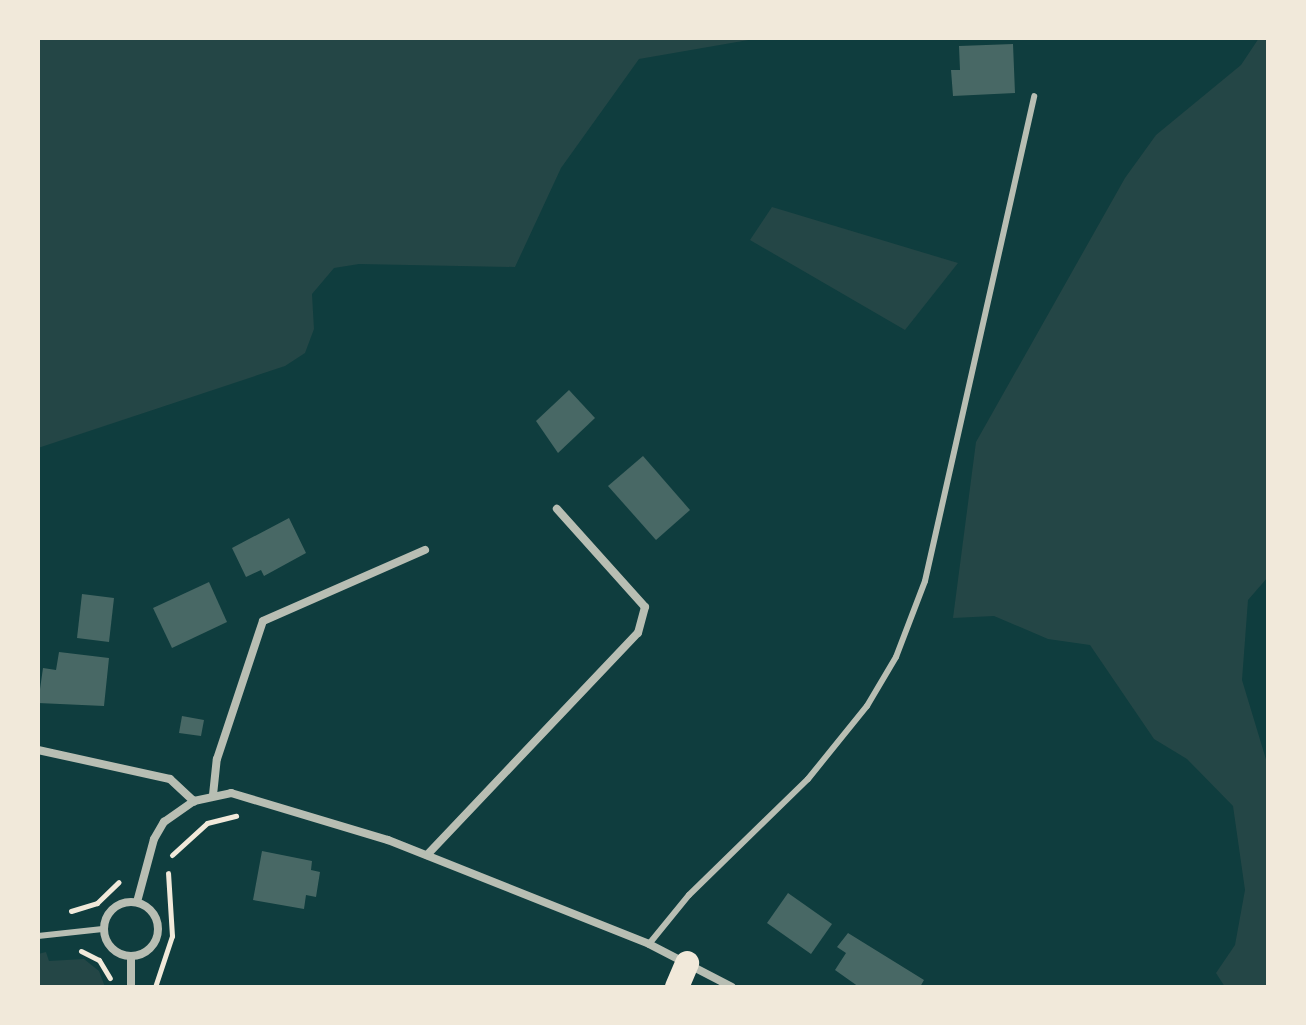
<!DOCTYPE html>
<html>
<head>
<meta charset="utf-8">
<style>
	body { margin:0 }
	#map { position:relative; width:1306px; height:1025px; overflow:hidden; background:#0f3d3e; font-family:Helvetica,sans-serif }
	div>[style] { position:absolute }
	.green>* { inset:0; background:#244646 }
	.building>* { inset:0; background:#486865 }
	.path>* { height:5px; margin:-2.5px; padding:0 2.5px; transform-origin:2.5px; border-radius:2.5px; background:#f1e9da }
	.service>* { height:6px; margin:-3px; padding:0 3px; transform-origin:3px; border-radius:3px; background:#b8beb3 }
	.minor>* { height:8px; margin:-4px; padding:0 4px; transform-origin:4px; border-radius:4px; background:#b8beb3 }
	.minor>.ring { margin:-4px; padding:0; box-sizing:content-box; background:none; border:8px solid #b8beb3; border-radius:50% }
	.motorway>* { height:24px; margin:-12px; padding:0 12px; transform-origin:12px; border-radius:12px; background:#f1e9da }
	span { translate:-50% -50%; white-space:nowrap; text-align:center; line-height:1.15; -webkit-text-stroke:6px #f1e9da; paint-order:stroke }
	.frame { position:absolute; inset:0; border:40px solid #f1e9da; pointer-events:none }
</style>
</head>
<body>
<div id="map">
	<div class="green">
		<i style="clip-path:polygon(38px 38px,760px 38px,639px 59px,561px 168px,515px 267px,359px 264px,334px 268px,312px 294px,314px 329px,305px 353px,285px 366px,38px 448px)"></i>
		<i style="clip-path:polygon(1259px 38px,1268px 38px,1268px 577px,1248px 600px,1242px 680px,1268px 766px,1268px 987px,1225px 987px,1216px 973px,1235px 945px,1245px 890px,1233px 806px,1187px 759px,1154px 739px,1090px 645px,1048px 639px,994px 616px,953px 618px,976px 442px,1125px 178px,1156px 135px,1241px 65px)"></i>
		<i style="clip-path:polygon(772px 207px,958px 263px,905px 330px,750px 240px)"></i>
		<i style="clip-path:polygon(46px 952px,49px 961px,84px 959px,99px 971px,105px 987px,38px 987px,38px 954px)"></i>
	</div>
	<div class="building">
		<i style="clip-path:polygon(1013px 44px,1015px 93px,953px 96px,951px 70px,960px 70px,959px 46px)"></i>
		<i style="clip-path:polygon(569px 390px,595px 418px,558px 453px,536px 421px)"></i>
		<i style="clip-path:polygon(643px 456px,690px 510px,656px 540px,608px 486px)"></i>
		<i style="clip-path:polygon(289px 518px,306px 553px,264px 576px,261px 570px,246px 577px,232px 548px)"></i>
		<i style="clip-path:polygon(209px 582px,227px 622px,172px 648px,153px 608px)"></i>
		<i style="clip-path:polygon(82px 594px,114px 598px,109px 642px,77px 638px)"></i>
		<i style="clip-path:polygon(59px 652px,109px 658px,104px 706px,38px 703px,43px 668px,56px 670px)"></i>
		<i style="clip-path:polygon(182px 716px,204px 720px,201px 736px,179px 733px)"></i>
		<i style="clip-path:polygon(262px 851px,312px 861px,311px 870px,320px 872px,316px 897px,306px 895px,304px 909px,253px 900px)"></i>
		<i style="clip-path:polygon(788px 893px,832px 924px,811px 954px,767px 923px)"></i>
		<i style="clip-path:polygon(848px 933px,924px 980px,920px 987px,859px 987px,835px 970px,846px 953px,837px 947px)"></i>
	</div>
	<div class="path">
		<i style="left:172px;top:855px;width:47px;rotate:-42.4deg"></i>
		<i style="left:207px;top:823px;width:30px;rotate:-14deg"></i>
		<i style="left:71px;top:911px;width:27px;rotate:-17deg"></i>
		<i style="left:97px;top:903px;width:30px;rotate:-44deg"></i>
		<i style="left:81px;top:951px;width:20px;rotate:27deg"></i>
		<i style="left:99px;top:960px;width:21px;rotate:59deg"></i>
		<i style="left:155px;top:987px;width:54px;rotate:-71.6deg"></i>
		<i style="left:172px;top:936px;width:63px;rotate:-93.6deg"></i>
	</div>
	<div class="service">
		<i style="left:38px;top:936px;width:65px;rotate:-6.1deg"></i>
		<i style="left:649px;top:944px;width:63px;rotate:-50.8deg"></i>
		<i style="left:689px;top:895px;width:166px;rotate:-44.3deg"></i>
		<i style="left:808px;top:779px;width:94px;rotate:-51.1deg"></i>
		<i style="left:867px;top:706px;width:57px;rotate:-59.4deg"></i>
		<i style="left:896px;top:657px;width:81px;rotate:-69.1deg"></i>
		<i style="left:925px;top:581px;width:497px;rotate:-77.3deg"></i>
	</div>
	<div class="minor">
		<i style="left:38px;top:750px;width:135px;rotate:12.4deg"></i>
		<i style="left:170px;top:779px;width:33px;rotate:43deg"></i>
		<i style="left:194px;top:801px;width:38px;rotate:-12deg"></i>
		<i style="left:231px;top:793px;width:164px;rotate:16.7deg"></i>
		<i style="left:388px;top:840px;width:281px;rotate:21.7deg"></i>
		<i style="left:649px;top:944px;width:93px;rotate:27.4deg"></i>
		<i style="left:213px;top:795px;width:36px;rotate:-84deg"></i>
		<i style="left:217px;top:759px;width:145px;rotate:-71.6deg"></i>
		<i style="left:263px;top:621px;width:177px;rotate:-23.7deg"></i>
		<i style="left:427px;top:855px;width:306px;rotate:-46.5deg"></i>
		<i style="left:638px;top:633px;width:27px;rotate:-75deg"></i>
		<i style="left:645px;top:607px;width:132px;rotate:-131.9deg"></i>
		<i class="ring" style="left:104px;top:902px;width:46px;height:46px"></i>
		<i style="left:137px;top:902px;width:65px;rotate:-74.9deg"></i>
		<i style="left:154px;top:839px;width:20px;rotate:-60deg"></i>
		<i style="left:164px;top:822px;width:37px;rotate:-35deg"></i>
		<i style="left:131px;top:987px;width:31px;rotate:-90deg"></i>
	</div>
	<div class="motorway">
		<i style="left:677px;top:987px;width:26px;rotate:-67deg"></i>
	</div>
	<div class="frame"></div>
</div>
</body>
</html>
